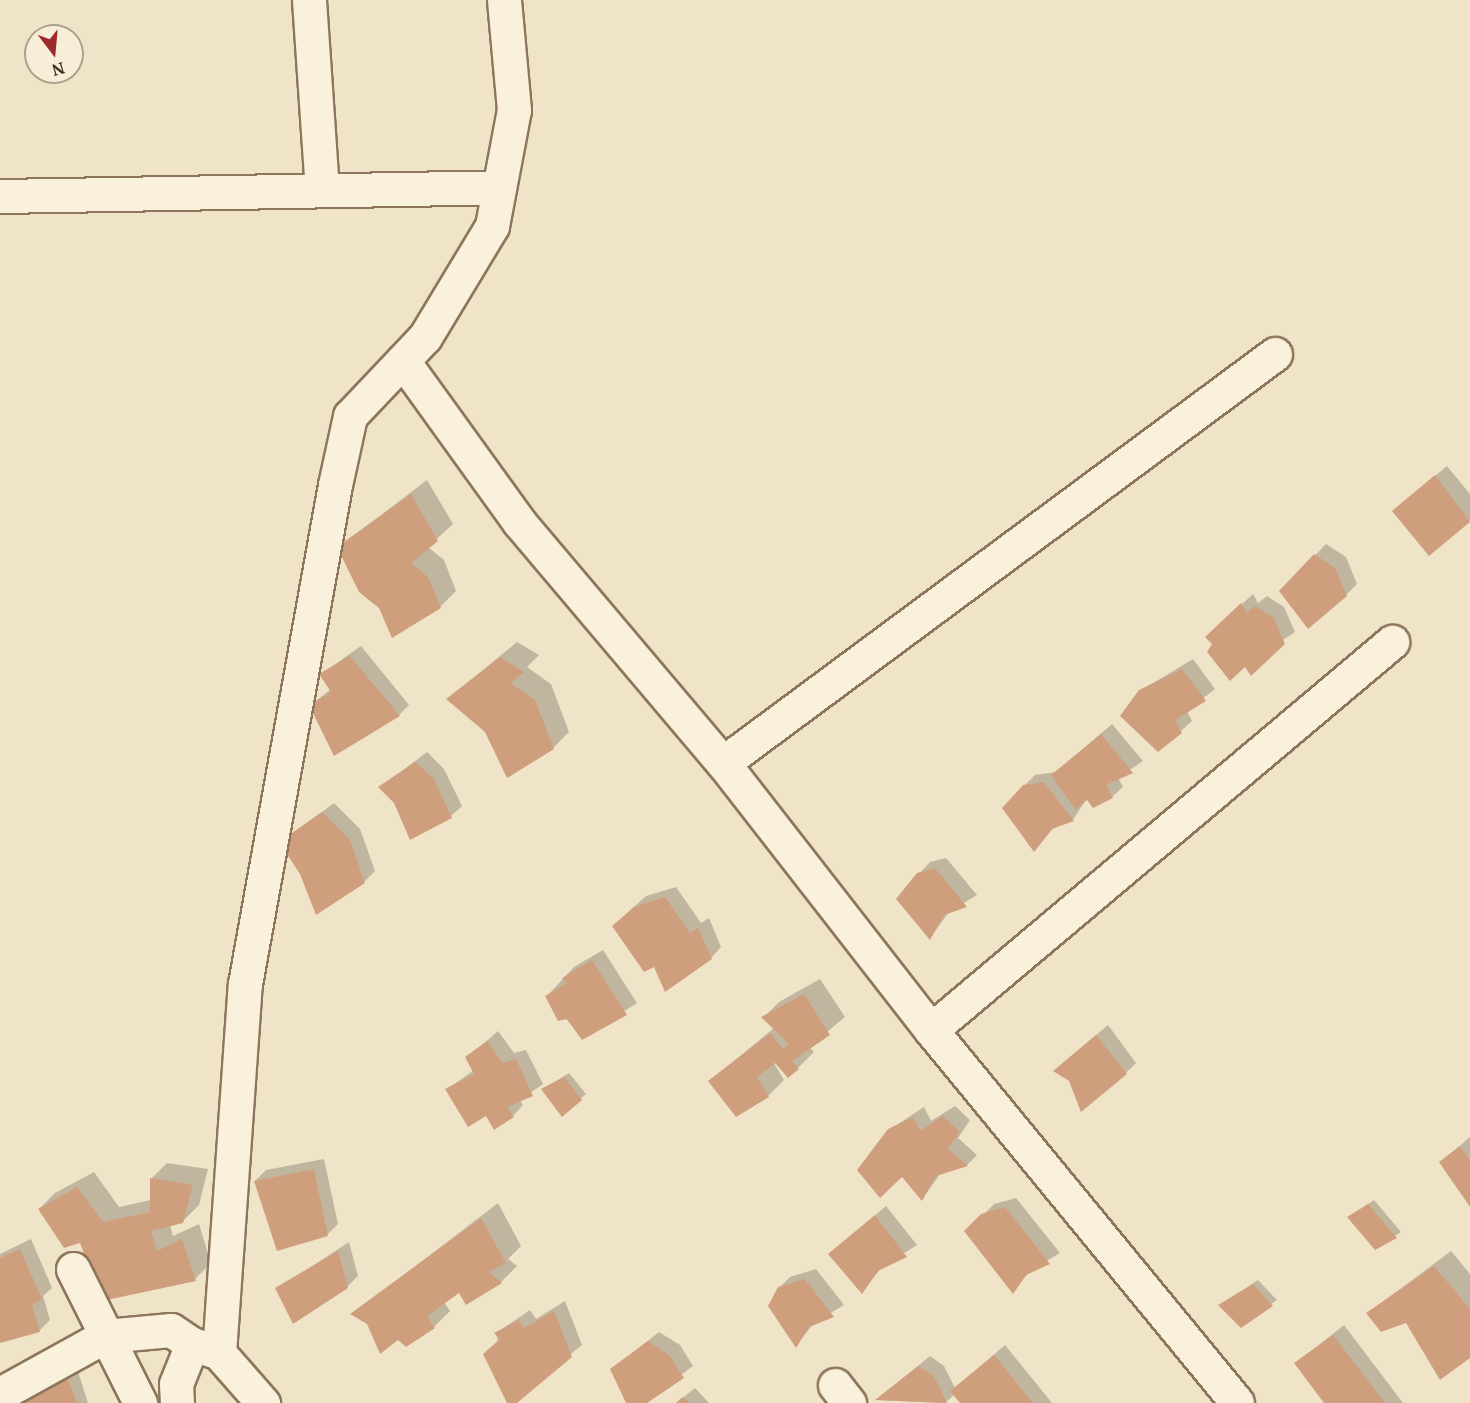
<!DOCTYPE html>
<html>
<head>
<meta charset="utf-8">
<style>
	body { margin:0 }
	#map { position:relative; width:1470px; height:1403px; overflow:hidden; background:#f0e4c8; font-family:"PT Serif",serif }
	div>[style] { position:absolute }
	.shadow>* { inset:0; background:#0003 }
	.building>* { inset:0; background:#cf9f7d }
	.roads { filter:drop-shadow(2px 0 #8d765c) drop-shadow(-2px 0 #8d765c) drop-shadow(0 2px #8d765c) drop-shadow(0 -2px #8d765c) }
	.minor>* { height:33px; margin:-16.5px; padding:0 16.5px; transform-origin:16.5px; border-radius:16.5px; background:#faf1dc }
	span { translate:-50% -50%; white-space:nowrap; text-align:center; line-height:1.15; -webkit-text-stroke:5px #f7eed8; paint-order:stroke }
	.north { position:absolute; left:24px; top:24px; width:60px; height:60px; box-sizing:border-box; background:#f7eed8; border:2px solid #ada18e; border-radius:50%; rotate:164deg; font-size:16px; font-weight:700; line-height:24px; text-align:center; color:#3d2e20 }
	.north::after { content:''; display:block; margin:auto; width:21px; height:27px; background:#9e2a2b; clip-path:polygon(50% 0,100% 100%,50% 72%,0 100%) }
</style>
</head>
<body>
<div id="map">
	<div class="shadow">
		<i style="clip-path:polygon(1447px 466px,1470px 494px,1470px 520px,1429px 554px,1394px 511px)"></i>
		<i style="clip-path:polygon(427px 480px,453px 524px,428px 547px,444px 560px,456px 591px,440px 607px,339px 547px)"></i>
		<i style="clip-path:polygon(1326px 544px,1346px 557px,1357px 584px,1346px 595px,1281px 591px)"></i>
		<i style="clip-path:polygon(1253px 594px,1258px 603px,1267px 596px,1284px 607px,1295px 632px,1245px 665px,1218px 626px)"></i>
		<i style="clip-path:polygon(517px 642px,539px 655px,527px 667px,551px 684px,569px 732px,553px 748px,486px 731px,448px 699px)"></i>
		<i style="clip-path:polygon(361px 646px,409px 705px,399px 715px,311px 705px,331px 689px,321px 674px)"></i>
		<i style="clip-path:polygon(1193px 659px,1215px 689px,1187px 711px,1192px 721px,1181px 731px,1140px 691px)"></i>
		<i style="clip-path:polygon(1112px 724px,1143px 761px,1118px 778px,1123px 787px,1112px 797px,1087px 798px,1073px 820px,1055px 826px,1035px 850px,1024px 786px,1035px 775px,1056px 772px)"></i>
		<i style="clip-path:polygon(427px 752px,444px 769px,462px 806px,451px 816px,395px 802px,381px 787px)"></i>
		<i style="clip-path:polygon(334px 803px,360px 829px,375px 871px,364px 882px,302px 873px,280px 843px)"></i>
		<i style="clip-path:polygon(946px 858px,977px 895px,949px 912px,930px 938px,919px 874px,930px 862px)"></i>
		<i style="clip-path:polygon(676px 887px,701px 923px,709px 918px,721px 947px,711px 958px,655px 965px,625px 915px,646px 896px)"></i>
		<i style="clip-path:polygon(603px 950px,637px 1003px,582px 1038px,547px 996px,574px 967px)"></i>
		<i style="clip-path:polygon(820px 979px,845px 1017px,809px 1047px,814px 1052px,798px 1068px,774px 1063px,784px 1080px,768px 1096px,710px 1081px,774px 1028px,764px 1017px,779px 1002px)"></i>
		<i style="clip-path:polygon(1108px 1025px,1136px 1063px,1126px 1073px,1070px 1080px,1055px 1070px)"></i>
		<i style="clip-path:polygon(498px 1031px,514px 1053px,526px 1050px,543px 1084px,520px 1100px,523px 1105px,513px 1116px,487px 1114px,446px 1090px,474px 1070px,467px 1058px)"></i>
		<i style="clip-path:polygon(569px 1073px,586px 1094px,562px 1115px,543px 1089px)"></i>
		<i style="clip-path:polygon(955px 1106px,970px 1120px,958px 1138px,977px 1155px,967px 1165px,941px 1173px,922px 1199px,889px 1130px,924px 1107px,931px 1121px)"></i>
		<i style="clip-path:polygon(1470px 1137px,1470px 1205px,1441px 1162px)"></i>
		<i style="clip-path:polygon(324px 1159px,338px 1224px,327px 1235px,255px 1181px,266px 1170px)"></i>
		<i style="clip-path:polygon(167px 1163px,208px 1169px,199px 1205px,182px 1222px,170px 1225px,173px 1236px,199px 1224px,211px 1263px,195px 1279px,81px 1241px,39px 1209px,55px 1193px,94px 1172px,119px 1207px,151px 1200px,151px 1179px)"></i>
		<i style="clip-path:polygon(1016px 1198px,1060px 1253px,1030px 1271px,1013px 1292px,966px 1232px,994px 1204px)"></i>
		<i style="clip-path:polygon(1374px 1200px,1401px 1232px,1375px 1249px,1349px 1217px)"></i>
		<i style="clip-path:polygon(498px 1203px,521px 1246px,508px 1259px,517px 1266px,501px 1282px,459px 1290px,444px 1302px,450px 1311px,434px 1327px,398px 1338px,353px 1314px)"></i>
		<i style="clip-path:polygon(886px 1206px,917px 1245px,882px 1267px,862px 1292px,830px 1254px)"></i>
		<i style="clip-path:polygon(31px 1239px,52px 1288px,43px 1296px,50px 1320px,39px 1331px,0 1340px,0 1254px)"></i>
		<i style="clip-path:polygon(349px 1242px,358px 1276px,347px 1287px,277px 1289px)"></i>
		<i style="clip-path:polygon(1451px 1251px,1470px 1274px,1470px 1357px,1406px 1322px,1368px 1313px)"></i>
		<i style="clip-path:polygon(816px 1269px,844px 1305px,814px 1323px,796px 1346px,779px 1288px,790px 1277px)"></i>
		<i style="clip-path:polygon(1258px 1280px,1277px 1300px,1241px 1326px,1220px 1305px)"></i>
		<i style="clip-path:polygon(565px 1301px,582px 1345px,510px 1403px,496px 1333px,530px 1310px,536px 1319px)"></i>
		<i style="clip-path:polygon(1344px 1325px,1403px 1403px,1326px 1403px,1296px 1363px)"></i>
		<i style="clip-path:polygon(659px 1332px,680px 1345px,693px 1366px,644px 1403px,628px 1403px,612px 1369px)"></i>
		<i style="clip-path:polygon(1005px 1345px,1052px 1403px,962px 1403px,955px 1394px,945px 1403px,877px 1400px,930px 1356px,944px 1366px,955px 1388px)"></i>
		<i style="clip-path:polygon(75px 1362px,88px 1403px,8px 1403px)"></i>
		<i style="clip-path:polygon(695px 1388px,709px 1403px,676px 1403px)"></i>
	</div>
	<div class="building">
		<i style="clip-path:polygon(1435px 475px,1470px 522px,1429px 556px,1392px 511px)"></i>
		<i style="clip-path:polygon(411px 494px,438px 541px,411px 563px,428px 577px,441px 608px,392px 638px,379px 608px,359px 592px,337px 547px)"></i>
		<i style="clip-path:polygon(1314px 554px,1335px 568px,1347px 596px,1308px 629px,1279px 591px)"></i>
		<i style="clip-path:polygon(1241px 603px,1247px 613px,1255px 606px,1274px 618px,1285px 644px,1251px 676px,1245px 667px,1230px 681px,1207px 652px,1212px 644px,1205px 637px)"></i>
		<i style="clip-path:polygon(350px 656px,400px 716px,334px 756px,309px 705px,331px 692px,319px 674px)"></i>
		<i style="clip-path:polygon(500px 657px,524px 672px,511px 683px,535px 700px,554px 749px,507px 778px,485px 732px,446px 699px)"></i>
		<i style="clip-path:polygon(1182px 669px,1206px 701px,1175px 720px,1182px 733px,1158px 752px,1120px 716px,1139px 690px)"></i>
		<i style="clip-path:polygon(1101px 734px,1133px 773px,1106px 785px,1113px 798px,1093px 808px,1087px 800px,1076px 810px,1051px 775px)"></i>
		<i style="clip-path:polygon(415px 762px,434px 779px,452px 818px,410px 840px,394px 803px,378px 787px)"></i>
		<i style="clip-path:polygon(1044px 782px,1074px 821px,1052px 829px,1034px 852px,1002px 808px,1023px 785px)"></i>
		<i style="clip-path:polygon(322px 812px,350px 840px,365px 883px,316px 915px,300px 874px,279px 842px)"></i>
		<i style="clip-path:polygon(935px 868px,967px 907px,944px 915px,930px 940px,896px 899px,917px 873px)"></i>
		<i style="clip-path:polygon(665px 897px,690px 933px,698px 928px,712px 959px,665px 992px,654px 967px,644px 972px,612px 926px,634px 907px)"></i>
		<i style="clip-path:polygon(592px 960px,627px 1015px,582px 1040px,567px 1019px,558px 1021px,545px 996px,567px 983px,562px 978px)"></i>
		<i style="clip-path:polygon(804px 994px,830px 1035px,792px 1061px,799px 1069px,788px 1078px,775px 1063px,757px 1077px,769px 1097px,736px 1117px,708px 1081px,770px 1033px,783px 1049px,789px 1044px,761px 1017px)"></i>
		<i style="clip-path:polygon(1096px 1035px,1127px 1074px,1081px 1112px,1069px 1081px,1053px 1071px)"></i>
		<i style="clip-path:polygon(487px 1041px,503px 1063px,516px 1059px,533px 1096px,507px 1107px,514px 1117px,494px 1130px,486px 1116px,468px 1127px,445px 1089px,474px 1074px,465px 1057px)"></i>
		<i style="clip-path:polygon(564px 1077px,582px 1100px,562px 1117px,541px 1089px)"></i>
		<i style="clip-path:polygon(943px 1116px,960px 1132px,948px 1149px,968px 1166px,936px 1176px,922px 1201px,902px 1177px,880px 1198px,857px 1170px,888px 1129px,913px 1117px,920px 1131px)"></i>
		<i style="clip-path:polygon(1460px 1146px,1470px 1161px,1470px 1207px,1439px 1162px)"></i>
		<i style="clip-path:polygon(314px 1169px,328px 1236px,277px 1251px,254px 1181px)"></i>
		<i style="clip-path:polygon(150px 1178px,193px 1185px,183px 1223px,151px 1231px,157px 1251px,182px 1239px,196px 1281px,102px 1301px,80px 1243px,64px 1248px,38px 1209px,77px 1187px,103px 1222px,150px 1212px)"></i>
		<i style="clip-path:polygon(1368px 1204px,1397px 1238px,1375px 1250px,1347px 1217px)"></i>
		<i style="clip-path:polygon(1005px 1207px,1050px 1264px,1026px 1275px,1013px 1294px,964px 1231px,981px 1214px)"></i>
		<i style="clip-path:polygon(875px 1215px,907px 1257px,878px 1271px,862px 1294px,828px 1254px)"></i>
		<i style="clip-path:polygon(481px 1218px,506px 1263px,489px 1272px,502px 1283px,466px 1305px,459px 1293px,427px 1316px,435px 1328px,406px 1347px,398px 1340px,380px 1354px,367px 1324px,350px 1314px)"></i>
		<i style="clip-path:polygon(20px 1249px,42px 1299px,32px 1305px,40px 1332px,0 1343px,0 1258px)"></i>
		<i style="clip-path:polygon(338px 1251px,348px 1288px,293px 1324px,275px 1288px)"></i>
		<i style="clip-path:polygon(1434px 1266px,1470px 1309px,1470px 1358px,1440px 1380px,1406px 1323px,1381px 1332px,1366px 1313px)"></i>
		<i style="clip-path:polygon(805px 1279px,834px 1317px,809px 1327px,796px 1348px,768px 1306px,778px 1287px)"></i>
		<i style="clip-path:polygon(1253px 1284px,1273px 1306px,1241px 1328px,1218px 1305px)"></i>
		<i style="clip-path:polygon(554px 1311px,572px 1357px,517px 1403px,507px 1403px,483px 1354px,500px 1339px,494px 1333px,519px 1320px,524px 1328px)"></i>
		<i style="clip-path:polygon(1333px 1335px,1385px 1403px,1324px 1403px,1294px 1363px)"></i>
		<i style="clip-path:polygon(648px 1341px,670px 1356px,684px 1378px,647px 1403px,626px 1403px,610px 1369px)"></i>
		<i style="clip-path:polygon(994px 1355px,1033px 1403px,960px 1403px,950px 1391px)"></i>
		<i style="clip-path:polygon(918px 1366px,934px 1376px,947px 1403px,875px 1400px)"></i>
		<i style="clip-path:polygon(65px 1372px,77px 1403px,6px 1403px)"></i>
		<i style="clip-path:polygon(683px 1397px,689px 1403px,676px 1403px)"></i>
	</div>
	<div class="roads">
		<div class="minor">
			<i style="left:309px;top:0;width:190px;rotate:86.1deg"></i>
			<i style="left:0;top:196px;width:499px;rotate:-1deg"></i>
			<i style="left:403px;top:361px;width:198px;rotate:54.2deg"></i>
			<i style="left:519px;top:522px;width:316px;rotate:49.8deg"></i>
			<i style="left:723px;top:763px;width:338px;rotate:52.1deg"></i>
			<i style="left:931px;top:1030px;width:482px;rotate:50.6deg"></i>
			<i style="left:723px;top:763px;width:687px;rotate:-36.54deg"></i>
			<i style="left:931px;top:1030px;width:603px;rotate:-40.09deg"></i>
			<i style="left:73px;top:1269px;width:150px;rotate:63.4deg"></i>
			<i style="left:219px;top:1353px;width:370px;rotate:-86deg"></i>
			<i style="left:245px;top:984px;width:507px;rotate:-79.78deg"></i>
			<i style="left:335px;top:485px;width:71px;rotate:-77.7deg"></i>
			<i style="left:350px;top:416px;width:109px;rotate:-46.5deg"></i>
			<i style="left:425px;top:337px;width:130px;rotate:-58.9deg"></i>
			<i style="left:492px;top:226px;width:118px;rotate:-79.3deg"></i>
			<i style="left:514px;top:110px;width:110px;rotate:-95.2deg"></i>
			<i style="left:835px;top:1385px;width:23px;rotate:52deg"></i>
			<i style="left:0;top:1394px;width:120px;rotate:-28.9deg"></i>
			<i style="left:105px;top:1336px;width:66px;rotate:-5.2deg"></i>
			<i style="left:171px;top:1330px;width:25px;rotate:34deg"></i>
			<i style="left:177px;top:1403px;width:19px;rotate:-93deg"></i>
			<i style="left:176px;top:1384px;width:43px;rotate:-68.2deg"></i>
			<i style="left:192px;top:1344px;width:28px;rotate:18deg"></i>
			<i style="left:219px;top:1353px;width:67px;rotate:48.7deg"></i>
		</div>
	</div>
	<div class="north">N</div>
</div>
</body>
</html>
